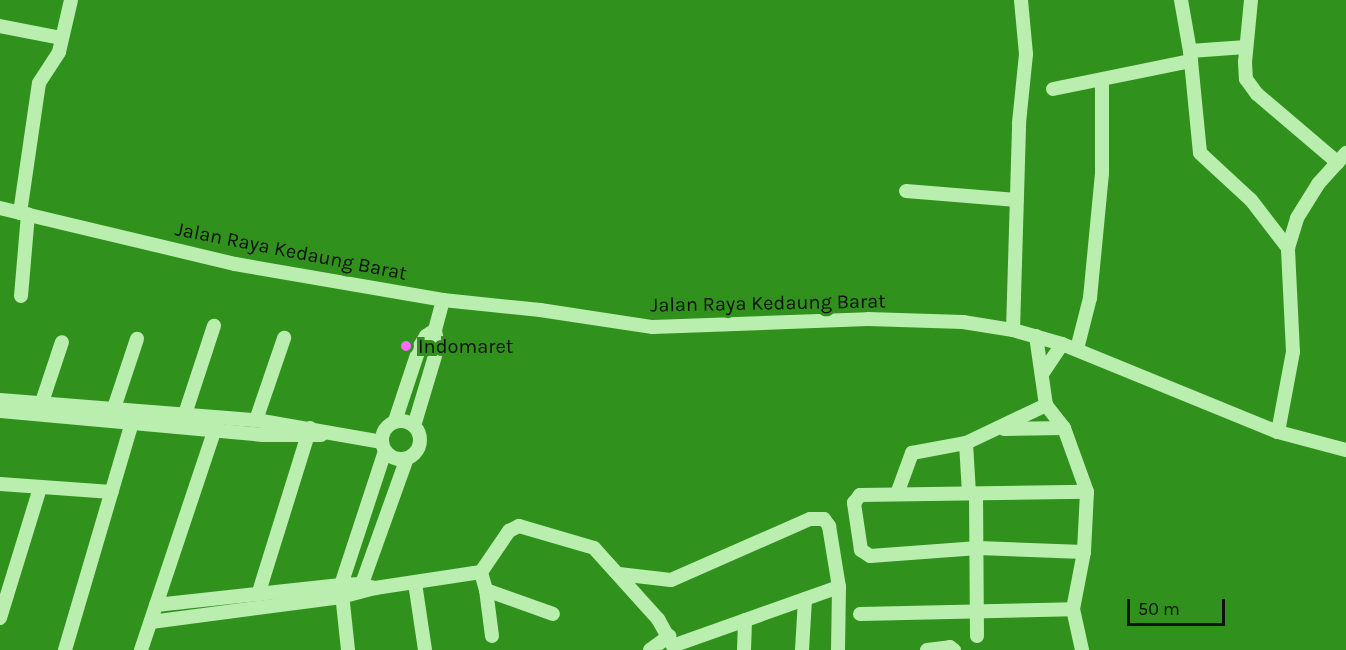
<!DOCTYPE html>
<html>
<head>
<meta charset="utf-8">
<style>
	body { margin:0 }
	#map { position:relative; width:1346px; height:650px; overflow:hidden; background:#30911d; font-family:Karla,sans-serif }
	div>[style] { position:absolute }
	.minor>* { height:14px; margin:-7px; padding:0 7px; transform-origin:7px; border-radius:7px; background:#b9eeae }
	.minor>.ring { margin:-7px; padding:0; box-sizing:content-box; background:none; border:14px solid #b9eeae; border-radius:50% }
	.dots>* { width:16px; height:16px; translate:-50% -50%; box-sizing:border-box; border:3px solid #30911d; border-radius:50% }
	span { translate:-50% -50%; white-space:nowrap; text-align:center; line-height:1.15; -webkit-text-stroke:6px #30911d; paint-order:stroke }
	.street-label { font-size:20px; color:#111 }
	.poi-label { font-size:20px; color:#111 }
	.left { translate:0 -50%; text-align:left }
	.scale { position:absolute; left:1127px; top:599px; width:98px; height:27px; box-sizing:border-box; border:3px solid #111; border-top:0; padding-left:8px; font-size:18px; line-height:21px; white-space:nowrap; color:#111; -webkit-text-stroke:4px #30911d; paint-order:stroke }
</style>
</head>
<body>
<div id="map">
	<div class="minor">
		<i style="left:1181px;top:0;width:52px;rotate:80deg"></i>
		<i style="left:1190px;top:51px;width:102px;rotate:84.4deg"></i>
		<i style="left:1200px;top:153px;width:69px;rotate:42.7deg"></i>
		<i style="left:1251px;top:200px;width:61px;rotate:52.4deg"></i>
		<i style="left:1251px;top:0;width:62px;rotate:95.5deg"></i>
		<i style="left:1245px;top:62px;width:17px;rotate:87deg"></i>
		<i style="left:1246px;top:79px;width:19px;rotate:54deg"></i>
		<i style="left:1257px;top:94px;width:106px;rotate:40.4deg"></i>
		<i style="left:0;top:26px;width:63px;rotate:11deg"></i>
		<i style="left:1190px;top:51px;width:56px;rotate:-4.1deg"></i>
		<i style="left:1053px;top:89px;width:141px;rotate:-11.5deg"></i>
		<i style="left:906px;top:191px;width:111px;rotate:4.6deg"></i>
		<i style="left:0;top:208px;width:242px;rotate:13.4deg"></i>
		<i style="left:235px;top:264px;width:211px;rotate:9.8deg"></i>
		<i style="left:443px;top:300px;width:98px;rotate:5.9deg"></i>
		<i style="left:540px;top:310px;width:114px;rotate:8.6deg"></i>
		<i style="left:653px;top:327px;width:215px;rotate:-2.1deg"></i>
		<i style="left:868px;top:319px;width:95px;rotate:1.8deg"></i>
		<i style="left:963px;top:322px;width:51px;rotate:9.1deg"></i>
		<i style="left:1013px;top:330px;width:51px;rotate:15.9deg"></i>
		<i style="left:1062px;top:344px;width:233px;rotate:22.2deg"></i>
		<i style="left:1278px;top:432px;width:70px;rotate:14.8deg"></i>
		<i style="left:20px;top:213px;width:131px;rotate:-81.7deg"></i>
		<i style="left:39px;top:83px;width:37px;rotate:-57deg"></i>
		<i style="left:59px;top:52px;width:53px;rotate:-77deg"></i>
		<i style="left:21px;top:296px;width:82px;rotate:-85.1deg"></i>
		<i style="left:1013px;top:330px;width:207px;rotate:-88.3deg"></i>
		<i style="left:1019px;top:123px;width:69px;rotate:-84.2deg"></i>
		<i style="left:1026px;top:54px;width:54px;rotate:-95.3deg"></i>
		<i style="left:1036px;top:336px;width:70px;rotate:81.8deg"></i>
		<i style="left:1046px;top:405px;width:29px;rotate:52deg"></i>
		<i style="left:1064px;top:428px;width:68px;rotate:70.2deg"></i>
		<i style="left:1087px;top:492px;width:60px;rotate:92.9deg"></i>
		<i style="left:1084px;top:552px;width:58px;rotate:100.9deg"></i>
		<i style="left:1073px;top:609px;width:42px;rotate:77.6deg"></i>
		<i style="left:1077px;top:349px;width:53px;rotate:-75.7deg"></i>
		<i style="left:1090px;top:298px;width:126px;rotate:-84.5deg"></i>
		<i style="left:1102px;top:173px;width:92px;rotate:-90deg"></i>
		<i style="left:1042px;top:374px;width:36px;rotate:-56deg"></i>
		<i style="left:0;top:400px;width:257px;rotate:4.5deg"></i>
		<i style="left:256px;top:420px;width:128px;rotate:9.9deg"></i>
		<i style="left:42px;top:402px;width:63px;rotate:-71.6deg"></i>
		<i style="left:114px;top:408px;width:73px;rotate:-71.6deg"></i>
		<i style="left:0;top:411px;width:264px;rotate:5.2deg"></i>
		<i style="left:263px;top:435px;width:58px"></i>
		<i style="left:185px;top:414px;width:93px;rotate:-71.8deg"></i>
		<i style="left:256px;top:420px;width:87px;rotate:-71.1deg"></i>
		<i style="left:395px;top:421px;width:79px;rotate:-71.6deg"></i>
		<i style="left:420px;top:346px;width:12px;rotate:-59deg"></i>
		<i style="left:426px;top:336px;width:11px;rotate:-34deg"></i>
		<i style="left:435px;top:330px;width:31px;rotate:-75deg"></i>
		<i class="ring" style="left:382px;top:421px;width:24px;height:24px"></i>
		<i style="left:414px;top:426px;width:84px;rotate:-73.3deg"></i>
		<i style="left:438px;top:346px;width:16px;rotate:-101deg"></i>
		<i style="left:1004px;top:429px;width:60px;rotate:-1deg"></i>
		<i style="left:1278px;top:432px;width:81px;rotate:-79.4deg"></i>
		<i style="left:1293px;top:352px;width:104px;rotate:-92.8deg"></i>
		<i style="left:1288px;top:248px;width:31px;rotate:-73deg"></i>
		<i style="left:1297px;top:218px;width:40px;rotate:-58deg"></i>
		<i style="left:1318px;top:184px;width:42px;rotate:-47.9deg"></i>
		<i style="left:966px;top:443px;width:50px;rotate:86.6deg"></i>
		<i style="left:0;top:484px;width:112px;rotate:4.1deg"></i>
		<i style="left:897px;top:494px;width:44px;rotate:-69.9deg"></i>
		<i style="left:912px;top:453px;width:55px;rotate:-10.5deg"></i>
		<i style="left:966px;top:443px;width:89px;rotate:-25.4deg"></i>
		<i style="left:976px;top:494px;width:142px;rotate:89.6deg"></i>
		<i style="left:1084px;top:552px;width:106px;rotate:-177.8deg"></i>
		<i style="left:978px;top:548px;width:108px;rotate:175.8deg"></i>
		<i style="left:870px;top:556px;width:11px;rotate:-146deg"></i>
		<i style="left:861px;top:550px;width:48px;rotate:-98.5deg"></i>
		<i style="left:854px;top:503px;width:10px;rotate:-53deg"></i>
		<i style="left:860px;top:495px;width:227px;rotate:-0.8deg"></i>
		<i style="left:619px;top:574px;width:52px;rotate:6.6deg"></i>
		<i style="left:671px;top:580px;width:152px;rotate:-23.7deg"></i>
		<i style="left:810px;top:519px;width:14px"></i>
		<i style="left:824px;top:519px;width:9px;rotate:54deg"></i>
		<i style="left:829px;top:526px;width:62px;rotate:80.7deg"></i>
		<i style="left:839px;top:587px;width:63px;rotate:90.9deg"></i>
		<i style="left:415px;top:583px;width:68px;rotate:81.5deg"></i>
		<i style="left:486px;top:590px;width:71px;rotate:19.7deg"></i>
		<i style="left:359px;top:592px;width:142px;rotate:-70.3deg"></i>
		<i style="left:258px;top:595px;width:175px;rotate:-72.7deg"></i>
		<i style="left:156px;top:605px;width:186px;rotate:-6.2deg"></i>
		<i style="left:341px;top:585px;width:19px;rotate:-3deg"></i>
		<i style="left:360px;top:584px;width:16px;rotate:15deg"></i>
		<i style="left:860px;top:614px;width:213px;rotate:-1.3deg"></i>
		<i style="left:0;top:618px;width:136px;rotate:-72.9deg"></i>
		<i style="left:151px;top:622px;width:192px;rotate:-7.5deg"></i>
		<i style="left:341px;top:597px;width:35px;rotate:-15deg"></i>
		<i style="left:375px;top:588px;width:107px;rotate:-8.6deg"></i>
		<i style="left:492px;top:636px;width:46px;rotate:-97.4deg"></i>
		<i style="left:486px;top:590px;width:19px;rotate:-106deg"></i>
		<i style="left:481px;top:572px;width:50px;rotate:-55.7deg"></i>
		<i style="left:509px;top:531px;width:11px;rotate:-27deg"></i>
		<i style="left:519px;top:526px;width:78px;rotate:16.3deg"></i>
		<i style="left:594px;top:548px;width:96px;rotate:48deg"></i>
		<i style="left:658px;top:619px;width:35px;rotate:61deg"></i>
		<i style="left:675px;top:645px;width:174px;rotate:-19.5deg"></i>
		<i style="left:65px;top:650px;width:244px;rotate:-73.6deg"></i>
		<i style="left:141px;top:650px;width:239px;rotate:-71.5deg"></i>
		<i style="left:348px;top:650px;width:65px;rotate:-96.1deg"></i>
		<i style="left:341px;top:585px;width:141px;rotate:-71.8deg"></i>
		<i style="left:650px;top:650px;width:24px;rotate:-36deg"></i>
		<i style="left:744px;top:650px;width:30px;rotate:-88deg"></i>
		<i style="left:802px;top:650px;width:51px;rotate:-86.6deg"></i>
		<i style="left:927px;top:650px;width:23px;rotate:-7deg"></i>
		<i style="left:950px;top:647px;width:5px;rotate:37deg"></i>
	</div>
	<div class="dots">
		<i style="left:406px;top:346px;background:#fc6cfd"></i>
	</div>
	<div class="street-label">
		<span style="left:291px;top:251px;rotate:11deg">Jalan Raya Kedaung Barat</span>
		<span style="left:768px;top:303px;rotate:-1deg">Jalan Raya Kedaung Barat</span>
	</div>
	<div class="poi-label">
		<span class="left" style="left:418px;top:346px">Indomaret</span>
	</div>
	<div class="scale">50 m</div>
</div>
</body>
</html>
